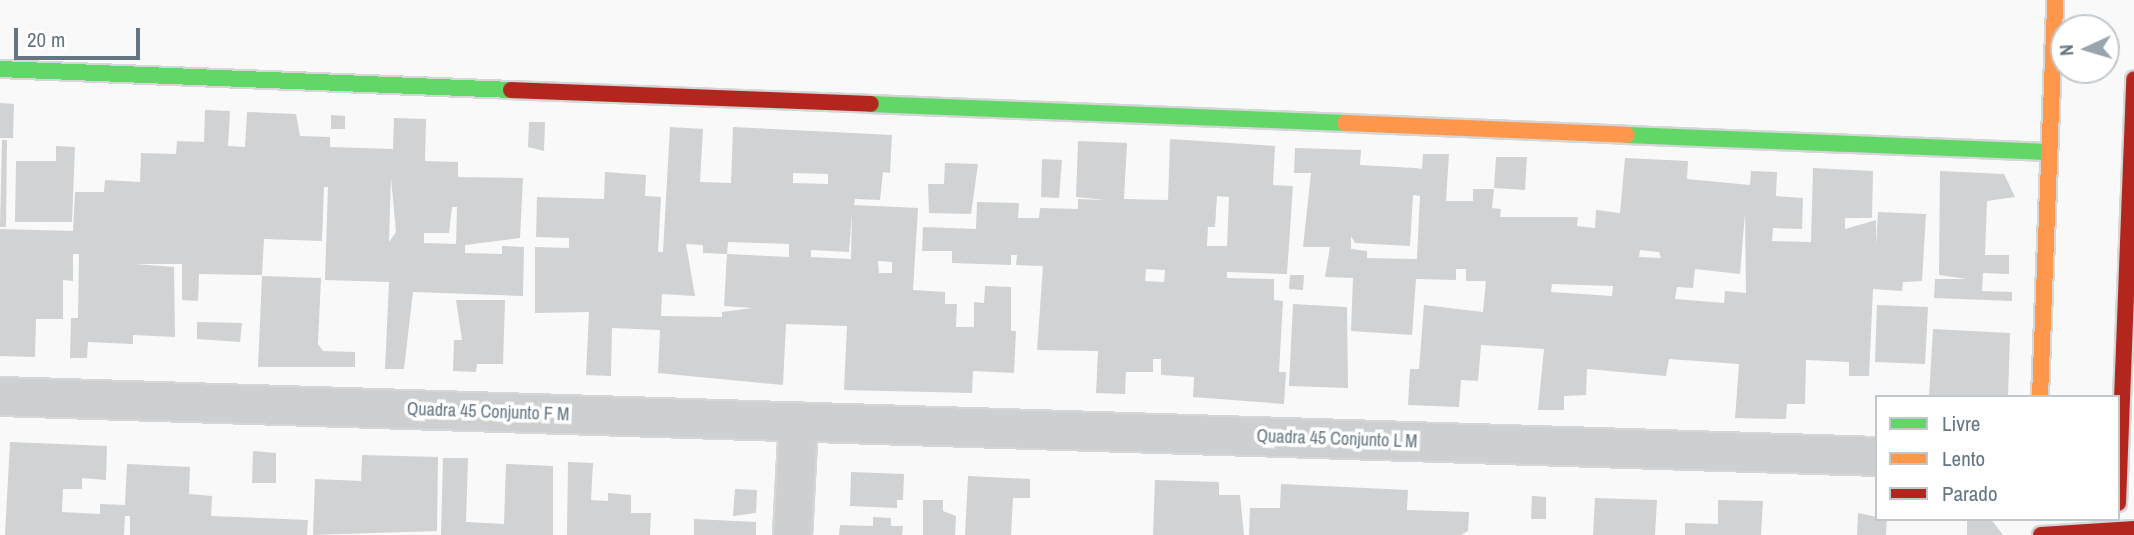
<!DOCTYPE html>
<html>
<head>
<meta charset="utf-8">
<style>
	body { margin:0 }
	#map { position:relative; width:2134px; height:535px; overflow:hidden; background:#f9f9f9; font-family:"Archivo Narrow",sans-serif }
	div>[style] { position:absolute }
	.building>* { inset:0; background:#d0d2d3 }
	.roads { filter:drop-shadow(2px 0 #d5d6d7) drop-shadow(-2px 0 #d5d6d7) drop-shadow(0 2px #d5d6d7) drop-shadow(0 -2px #d5d6d7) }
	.street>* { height:37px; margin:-18.5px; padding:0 18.5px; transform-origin:18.5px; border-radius:18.5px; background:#cecfd0 }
	.fast>* { height:16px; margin:-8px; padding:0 8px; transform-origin:8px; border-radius:8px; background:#63d668 }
	.slow>* { height:16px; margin:-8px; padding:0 8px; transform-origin:8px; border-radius:8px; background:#ff974d }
	.jam>* { height:16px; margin:-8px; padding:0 8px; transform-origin:8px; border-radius:8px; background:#b3261e }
	span { translate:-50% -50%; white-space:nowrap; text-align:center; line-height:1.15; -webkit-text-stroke:7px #fff; paint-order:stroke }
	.street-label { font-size:18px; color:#657683 }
	.legend { position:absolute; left:1875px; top:395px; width:245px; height:126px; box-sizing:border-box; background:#fff; border:2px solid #c1c8cd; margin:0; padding:9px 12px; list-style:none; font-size:21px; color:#657683 }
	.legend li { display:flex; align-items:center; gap:14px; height:35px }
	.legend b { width:35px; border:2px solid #c1c8cd }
	.north { position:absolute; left:2050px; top:14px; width:70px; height:70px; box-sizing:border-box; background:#fff; border:2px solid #c1c8cd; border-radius:50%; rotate:266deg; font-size:19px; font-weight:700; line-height:28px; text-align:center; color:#657683 }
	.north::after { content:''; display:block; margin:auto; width:24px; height:32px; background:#99a4ac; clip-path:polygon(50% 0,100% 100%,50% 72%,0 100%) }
	.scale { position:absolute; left:14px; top:28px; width:126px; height:32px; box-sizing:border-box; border:4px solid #657683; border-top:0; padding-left:9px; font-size:21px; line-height:24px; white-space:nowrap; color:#657683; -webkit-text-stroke:5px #fff; paint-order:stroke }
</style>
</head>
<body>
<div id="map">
	<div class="building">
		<i style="clip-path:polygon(0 103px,14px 104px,13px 138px,0 138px)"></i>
		<i style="clip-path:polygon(evenodd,205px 110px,230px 111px,228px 146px,245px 147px,247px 112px,296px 114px,300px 136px,330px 137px,330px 147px,393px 149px,394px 118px,426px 119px,425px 161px,458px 162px,458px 177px,523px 178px,520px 238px,465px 245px,465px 253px,502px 254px,502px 246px,524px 247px,523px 296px,413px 292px,404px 369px,385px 369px,389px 282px,325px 280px,328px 187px,324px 187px,322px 241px,264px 239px,262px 275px,199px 274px,198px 301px,182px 300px,182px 264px,135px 264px,174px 267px,175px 337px,133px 335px,133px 344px,88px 342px,87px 358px,70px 358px,71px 318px,78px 318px,79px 254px,73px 254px,73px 281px,63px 280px,63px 319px,36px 319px,35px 357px,0 356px,0 229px,73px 231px,75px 192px,104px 192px,105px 180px,140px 182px,141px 153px,176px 154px,177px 141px,204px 142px,205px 110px,391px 178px,396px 232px,389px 242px,391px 178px,205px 110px,452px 207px,457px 207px,456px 244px,424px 243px,424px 233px,449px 233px,452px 207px)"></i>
		<i style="clip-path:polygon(331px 115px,345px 116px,345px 129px,331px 129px)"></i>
		<i style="clip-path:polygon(529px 122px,545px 122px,544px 151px,528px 147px)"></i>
		<i style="clip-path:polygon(evenodd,670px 127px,703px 129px,700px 182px,731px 183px,733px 127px,892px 135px,890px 173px,883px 172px,880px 200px,855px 199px,854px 205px,918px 208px,913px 290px,945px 292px,945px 304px,957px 304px,956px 327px,974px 327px,974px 302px,984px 303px,985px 286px,1011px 287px,1011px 331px,1016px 331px,1014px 373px,973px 371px,972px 393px,844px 390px,847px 326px,786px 324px,783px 385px,658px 373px,660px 330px,612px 328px,611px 376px,586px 375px,589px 312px,535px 313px,535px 247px,569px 248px,569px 238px,536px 237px,537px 197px,604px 199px,605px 172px,646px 175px,645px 196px,661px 197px,658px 252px,663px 252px,670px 127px,793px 173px,828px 174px,828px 184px,793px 183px,793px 173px,670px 127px,852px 212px,851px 259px,811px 257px,811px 250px,849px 252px,852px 212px,670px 127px,728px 242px,789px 244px,789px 257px,727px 254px,728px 242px,670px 127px,686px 244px,703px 245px,703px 253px,727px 254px,724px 306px,753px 308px,722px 312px,722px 317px,661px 316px,662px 294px,695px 296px,686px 244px,670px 127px,878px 261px,892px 262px,892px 273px,879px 273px,878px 261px)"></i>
		<i style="clip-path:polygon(evenodd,1170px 139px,1275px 146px,1273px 185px,1293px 186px,1287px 274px,1227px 272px,1227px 278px,1274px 279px,1274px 300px,1283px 301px,1279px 372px,1286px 372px,1284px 404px,1193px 397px,1194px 377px,1161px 375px,1161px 359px,1153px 359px,1153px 372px,1126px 372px,1125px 394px,1096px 393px,1098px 351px,1037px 350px,1043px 266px,1016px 265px,1017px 255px,1011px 255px,1011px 265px,952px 263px,952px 251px,922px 251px,923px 227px,976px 229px,977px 202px,1019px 203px,1018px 218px,1039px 218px,1040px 208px,1078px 209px,1078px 199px,1106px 200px,1076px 197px,1078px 141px,1127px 143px,1124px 199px,1168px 200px,1170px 139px,1217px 196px,1229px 197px,1227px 246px,1207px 246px,1208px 227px,1215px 227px,1217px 196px,1170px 139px,1146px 269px,1165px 270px,1164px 282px,1145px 281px,1146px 269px)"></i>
		<i style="clip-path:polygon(2px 140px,7px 140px,6px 227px,0 227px)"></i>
		<i style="clip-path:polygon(56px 146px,75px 147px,72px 222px,15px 222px,16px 161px,56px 161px)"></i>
		<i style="clip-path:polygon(evenodd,1295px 148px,1361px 150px,1360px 165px,1415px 168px,1422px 169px,1423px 154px,1449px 154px,1446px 201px,1473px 201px,1473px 189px,1494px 189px,1492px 208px,1501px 209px,1500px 217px,1578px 217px,1577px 226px,1595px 228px,1596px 210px,1620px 213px,1625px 158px,1688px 161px,1687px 179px,1750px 185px,1751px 171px,1777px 172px,1776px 196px,1803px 198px,1802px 229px,1773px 228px,1772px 241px,1811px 242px,1813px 168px,1873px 171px,1872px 218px,1845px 218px,1845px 229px,1876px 220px,1876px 245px,1878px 212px,1926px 214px,1922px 281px,1903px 282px,1902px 291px,1873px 289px,1869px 376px,1849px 376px,1849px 362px,1806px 360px,1805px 404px,1787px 404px,1786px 419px,1735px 418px,1739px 364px,1669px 359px,1666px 376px,1587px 369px,1586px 395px,1564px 396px,1564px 410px,1538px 410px,1544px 349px,1481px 345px,1478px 381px,1461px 380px,1459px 407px,1408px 405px,1410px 369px,1419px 369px,1424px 305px,1483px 312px,1486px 281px,1466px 281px,1466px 269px,1456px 269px,1456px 280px,1416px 279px,1412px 335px,1351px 331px,1353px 278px,1325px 277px,1330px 247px,1303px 247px,1311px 173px,1294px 173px,1295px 148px,1413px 195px,1420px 196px,1417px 259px,1367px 258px,1367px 251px,1351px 249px,1351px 236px,1355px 243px,1410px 246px,1413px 195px,1295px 148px,1745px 213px,1746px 293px,1725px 291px,1724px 303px,1675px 299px,1677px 287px,1693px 288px,1695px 269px,1740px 274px,1745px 213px,1295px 148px,1640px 250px,1659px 252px,1661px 258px,1639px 257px,1640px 250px,1295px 148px,1552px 284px,1613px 286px,1612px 296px,1551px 292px,1552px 284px)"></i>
		<i style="clip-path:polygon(1496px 157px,1527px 157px,1525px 190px,1494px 188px)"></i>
		<i style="clip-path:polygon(1042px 159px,1062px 160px,1059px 198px,1041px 197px)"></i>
		<i style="clip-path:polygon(945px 163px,978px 164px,971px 214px,929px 213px,928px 184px,944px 184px)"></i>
		<i style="clip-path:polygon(1940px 171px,2004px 174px,2015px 197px,1987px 201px,1985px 255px,2009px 255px,2009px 274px,1983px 273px,1982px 291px,2012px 292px,2012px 301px,1934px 298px,1935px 279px,1967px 279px,1939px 275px)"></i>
		<i style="clip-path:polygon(1290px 275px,1304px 275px,1303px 290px,1289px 289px)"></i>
		<i style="clip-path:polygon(262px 276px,321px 278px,318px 344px,323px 351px,355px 352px,355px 367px,258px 367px)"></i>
		<i style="clip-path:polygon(456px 300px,505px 300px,503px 364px,477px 364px,476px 372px,453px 371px,454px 340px,462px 340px)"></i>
		<i style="clip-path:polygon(1293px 304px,1347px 307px,1348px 388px,1289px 386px)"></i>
		<i style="clip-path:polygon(1877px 305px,1928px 307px,1925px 364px,1875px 362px)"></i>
		<i style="clip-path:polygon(197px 322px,242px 323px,240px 342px,197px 339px)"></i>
		<i style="clip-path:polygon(1933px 329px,2010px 333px,2008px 397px,1929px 397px)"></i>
		<i style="clip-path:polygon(10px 442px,107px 446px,106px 480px,82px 478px,82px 489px,63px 489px,62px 512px,100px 514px,100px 504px,125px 505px,127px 464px,190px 467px,189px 494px,212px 496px,211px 516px,308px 520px,307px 535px,130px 535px,130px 516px,125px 516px,124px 535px,5px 535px)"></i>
		<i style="clip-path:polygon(253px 451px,276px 453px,276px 483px,252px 483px)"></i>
		<i style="clip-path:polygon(362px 455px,438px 457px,437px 531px,313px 535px,315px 479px,361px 481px)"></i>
		<i style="clip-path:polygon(443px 458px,468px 458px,466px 522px,504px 524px,506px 464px,553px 466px,553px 535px,441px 535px)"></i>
		<i style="clip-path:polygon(568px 462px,593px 463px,591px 500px,608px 501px,608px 493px,631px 495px,631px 513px,651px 513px,650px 535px,567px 535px)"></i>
		<i style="clip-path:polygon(851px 472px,904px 474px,903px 500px,897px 500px,897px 508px,850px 506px)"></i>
		<i style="clip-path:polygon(968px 476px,1030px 479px,1030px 498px,1013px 498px,1011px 535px,965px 535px)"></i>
		<i style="clip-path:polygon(1155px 480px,1219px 482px,1219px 495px,1240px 495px,1244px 535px,1153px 535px)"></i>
		<i style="clip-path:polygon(1281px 484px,1408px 490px,1407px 510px,1469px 512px,1468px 531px,1461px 535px,1249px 535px,1250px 508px,1280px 508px)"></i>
		<i style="clip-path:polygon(735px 489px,757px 490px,756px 513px,733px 516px)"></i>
		<i style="clip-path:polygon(1532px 496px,1546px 497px,1546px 519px,1531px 519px)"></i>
		<i style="clip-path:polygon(1595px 498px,1657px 500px,1655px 535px,1593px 535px)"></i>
		<i style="clip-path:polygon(923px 500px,943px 500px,943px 511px,956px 516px,955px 535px,923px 535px)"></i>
		<i style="clip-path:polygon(1718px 500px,1763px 501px,1761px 535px,1685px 535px,1685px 523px,1718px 524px)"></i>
		<i style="clip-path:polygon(1858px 513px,1887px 519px,1886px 535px,1857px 535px)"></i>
		<i style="clip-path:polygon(873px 517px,891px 518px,891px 526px,903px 526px,902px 535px,839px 535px,840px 525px,873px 526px)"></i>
		<i style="clip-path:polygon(694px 519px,756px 522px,756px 535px,694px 535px)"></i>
		<i style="clip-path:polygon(1967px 519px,1991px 519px,2003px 535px,1967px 535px)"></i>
	</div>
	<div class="roads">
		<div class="street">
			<i style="left:0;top:396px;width:1878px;rotate:1.83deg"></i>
			<i style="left:792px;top:535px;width:114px;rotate:-87deg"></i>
		</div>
		<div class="fast">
			<i style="left:0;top:69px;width:511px;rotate:2.35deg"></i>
			<i style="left:871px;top:104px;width:474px;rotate:2.3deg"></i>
			<i style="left:1627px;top:135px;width:422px;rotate:2.3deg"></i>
		</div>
		<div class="slow">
			<i style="left:1345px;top:123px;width:282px;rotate:2.4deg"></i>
			<i style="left:2040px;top:397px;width:397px;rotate:-87.8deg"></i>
		</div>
		<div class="jam">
			<i style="left:511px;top:90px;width:360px;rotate:2.2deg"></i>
			<i style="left:2118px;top:503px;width:424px;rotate:-87.8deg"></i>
			<i style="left:2041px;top:535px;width:93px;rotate:-3.7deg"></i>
		</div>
	</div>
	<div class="street-label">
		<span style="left:488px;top:412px;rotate:2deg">Quadra 45 Conjunto F M</span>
		<span style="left:1337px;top:439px;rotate:2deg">Quadra 45 Conjunto L M</span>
	</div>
	<ul class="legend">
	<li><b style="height:9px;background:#63d668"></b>Livre</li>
	<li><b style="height:9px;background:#ff974d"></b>Lento</li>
	<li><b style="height:9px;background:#b3261e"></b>Parado</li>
	</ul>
	<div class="north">N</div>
	<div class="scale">20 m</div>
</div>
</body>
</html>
